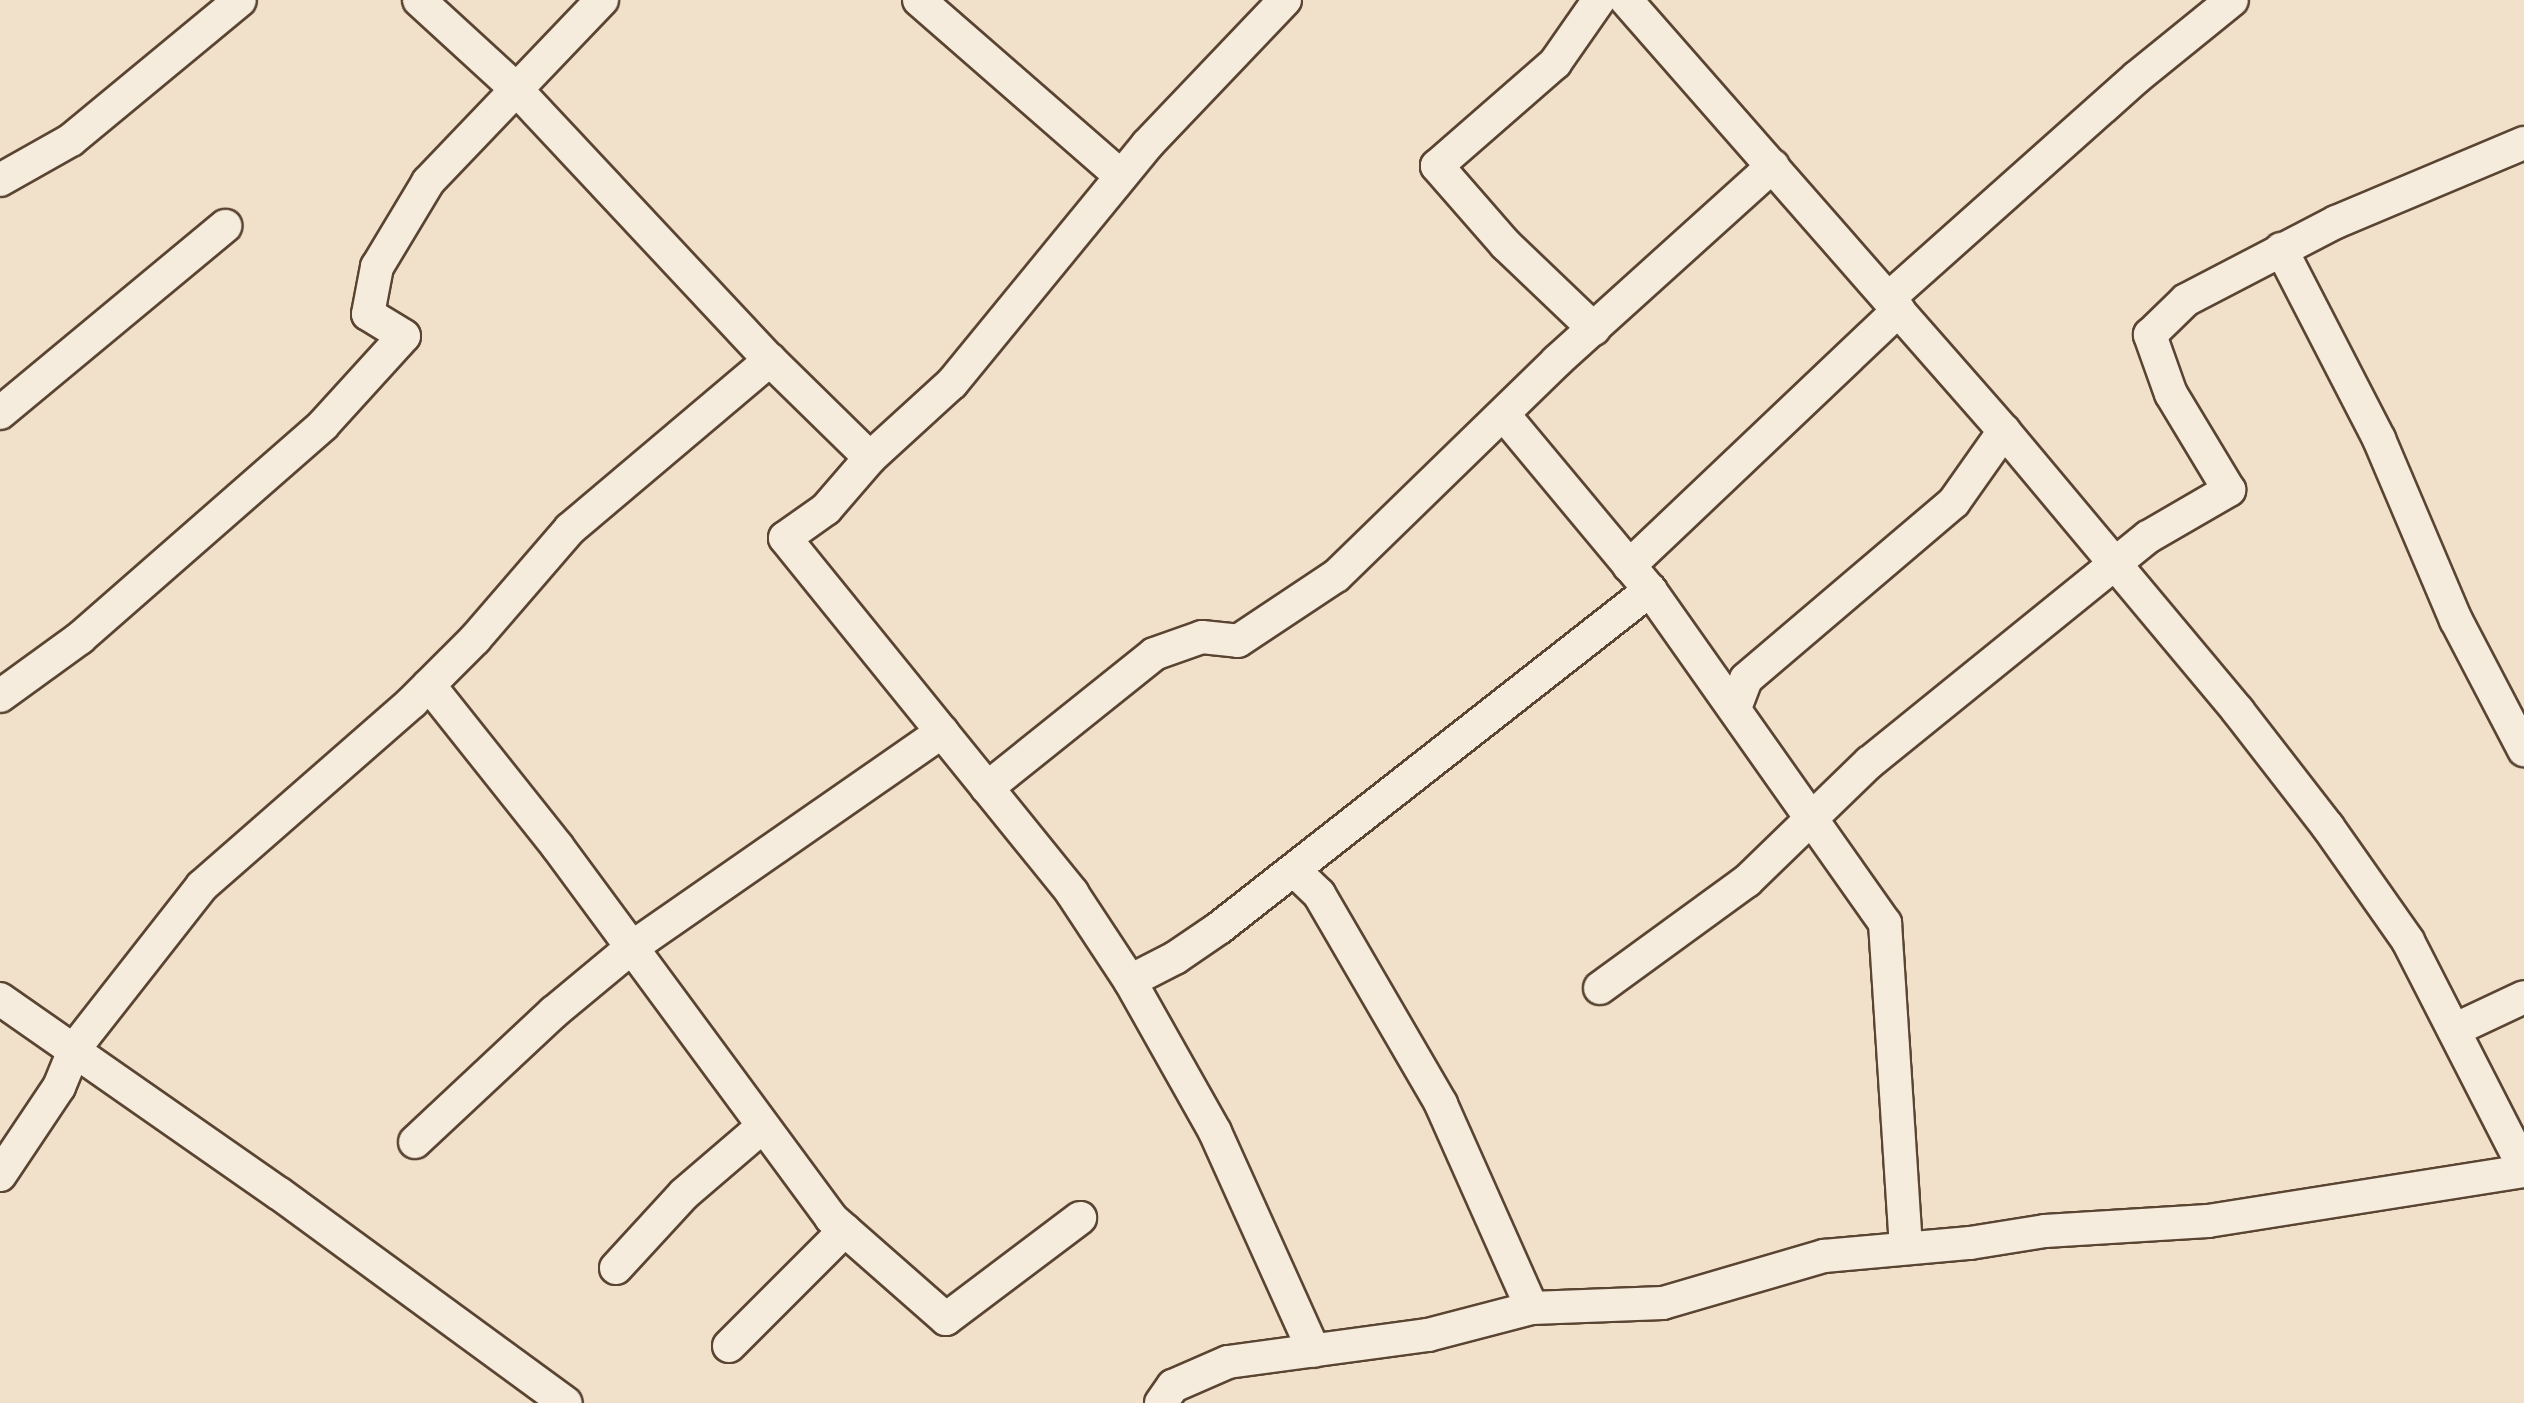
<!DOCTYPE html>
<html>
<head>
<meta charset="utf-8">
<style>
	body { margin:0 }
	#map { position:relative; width:2524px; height:1403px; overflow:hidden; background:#f1e1ca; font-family:"Sorts Mill Goudy",serif }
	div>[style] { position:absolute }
	.roads { filter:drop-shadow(2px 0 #5a4432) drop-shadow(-2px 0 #5a4432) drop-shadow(0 2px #5a4432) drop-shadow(0 -2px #5a4432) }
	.street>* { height:32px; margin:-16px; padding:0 16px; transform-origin:16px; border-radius:16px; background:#f6ecdd }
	span { translate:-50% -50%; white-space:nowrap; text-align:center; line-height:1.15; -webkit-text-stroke:8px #f6ecdd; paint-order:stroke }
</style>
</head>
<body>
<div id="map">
	<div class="roads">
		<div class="street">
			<i style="left:419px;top:0;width:132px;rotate:42.5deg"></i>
			<i style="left:516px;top:89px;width:371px;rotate:46.9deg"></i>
			<i style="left:770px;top:360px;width:140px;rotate:44.4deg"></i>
			<i style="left:919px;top:0;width:268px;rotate:41.1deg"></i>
			<i style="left:1285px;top:0;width:200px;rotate:133.6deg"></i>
			<i style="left:1147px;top:145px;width:308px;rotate:129.3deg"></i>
			<i style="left:952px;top:383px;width:111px;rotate:137.6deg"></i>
			<i style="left:870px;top:458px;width:67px;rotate:130.8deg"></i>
			<i style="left:826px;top:509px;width:50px;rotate:144.7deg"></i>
			<i style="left:785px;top:538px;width:457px;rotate:51deg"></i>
			<i style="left:1072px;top:893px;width:105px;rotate:56.6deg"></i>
			<i style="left:1130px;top:981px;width:173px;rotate:60.6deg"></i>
			<i style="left:1215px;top:1132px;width:240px;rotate:65.7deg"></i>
			<i style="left:1626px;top:0;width:573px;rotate:48.75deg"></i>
			<i style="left:2004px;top:431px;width:365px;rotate:50.1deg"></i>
			<i style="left:2238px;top:711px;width:147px;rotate:52.2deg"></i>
			<i style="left:2328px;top:827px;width:139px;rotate:54.9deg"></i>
			<i style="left:2408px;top:941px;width:255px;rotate:62.9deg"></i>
			<i style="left:0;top:180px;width:81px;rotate:-29.4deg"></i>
			<i style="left:71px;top:140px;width:219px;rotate:-39.6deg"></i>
			<i style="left:2281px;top:249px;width:214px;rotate:62.7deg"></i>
			<i style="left:2379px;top:439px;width:197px;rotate:67deg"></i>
			<i style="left:2456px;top:620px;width:147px;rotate:62.4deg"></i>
			<i style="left:1889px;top:298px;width:332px;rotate:-41.7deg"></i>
			<i style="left:2137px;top:77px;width:122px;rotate:-39deg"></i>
			<i style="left:1594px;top:329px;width:122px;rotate:-136.3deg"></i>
			<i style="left:1506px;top:245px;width:105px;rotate:-131.1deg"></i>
			<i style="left:1437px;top:166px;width:157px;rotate:-41.1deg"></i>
			<i style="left:1555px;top:63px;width:77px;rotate:-55.1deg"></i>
			<i style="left:0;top:413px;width:293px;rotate:-39.7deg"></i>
			<i style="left:1504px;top:415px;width:228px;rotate:50.2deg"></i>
			<i style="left:1650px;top:590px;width:408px;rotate:54.8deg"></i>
			<i style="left:1885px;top:923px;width:324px;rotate:86.3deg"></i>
			<i style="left:1629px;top:566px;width:372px;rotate:-43.5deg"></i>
			<i style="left:429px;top:685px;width:206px;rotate:51.5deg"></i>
			<i style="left:557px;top:846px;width:462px;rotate:53.6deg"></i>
			<i style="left:831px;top:1218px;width:153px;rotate:41.3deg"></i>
			<i style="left:946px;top:1319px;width:168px;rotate:-37deg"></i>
			<i style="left:0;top:696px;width:99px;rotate:-35.9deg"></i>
			<i style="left:80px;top:638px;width:323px;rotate:-41.2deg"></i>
			<i style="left:323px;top:425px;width:120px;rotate:-47.7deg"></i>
			<i style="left:404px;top:336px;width:42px;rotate:-148.6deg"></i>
			<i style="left:368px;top:314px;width:48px;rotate:-79.2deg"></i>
			<i style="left:377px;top:267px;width:99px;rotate:-59deg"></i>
			<i style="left:428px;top:182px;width:252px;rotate:-46.3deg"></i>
			<i style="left:1735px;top:708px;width:31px;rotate:-69deg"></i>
			<i style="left:1746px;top:679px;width:273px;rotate:-40.4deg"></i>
			<i style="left:1954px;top:502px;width:87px;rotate:-54.8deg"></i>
			<i style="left:987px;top:788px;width:214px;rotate:-38.7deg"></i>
			<i style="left:1154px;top:654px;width:51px;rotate:-19.5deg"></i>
			<i style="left:1202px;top:637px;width:36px;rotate:6deg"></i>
			<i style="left:1238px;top:641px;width:118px;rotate:-33.6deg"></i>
			<i style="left:1336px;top:576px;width:308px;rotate:-44.2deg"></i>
			<i style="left:1557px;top:361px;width:291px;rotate:-42.1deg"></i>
			<i style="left:1294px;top:870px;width:35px;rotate:44deg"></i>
			<i style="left:1319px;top:894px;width:243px;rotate:59.8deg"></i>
			<i style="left:1441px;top:1104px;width:223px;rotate:66deg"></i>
			<i style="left:1130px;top:981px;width:51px;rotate:-27.1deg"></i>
			<i style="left:1175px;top:958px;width:53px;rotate:-34.3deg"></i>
			<i style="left:1219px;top:928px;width:548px;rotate:-38.1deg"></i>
			<i style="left:1600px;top:988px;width:182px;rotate:-36.1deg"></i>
			<i style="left:1747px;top:881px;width:171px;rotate:-44.1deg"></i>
			<i style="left:1870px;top:762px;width:358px;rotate:-39deg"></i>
			<i style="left:2148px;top:537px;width:94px;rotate:-30.1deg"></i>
			<i style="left:2229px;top:490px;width:112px;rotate:-121.1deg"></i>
			<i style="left:2171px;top:394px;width:63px;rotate:-109.6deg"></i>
			<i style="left:2150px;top:335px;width:50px;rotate:-44.2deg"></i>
			<i style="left:2186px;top:300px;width:169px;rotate:-27.5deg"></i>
			<i style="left:2336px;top:222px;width:204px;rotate:-22.8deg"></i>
			<i style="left:0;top:999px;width:341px;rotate:34.9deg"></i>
			<i style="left:280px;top:1194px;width:354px;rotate:36.2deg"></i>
			<i style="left:2454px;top:1030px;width:77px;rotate:-25.2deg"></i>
			<i style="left:415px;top:1142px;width:190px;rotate:-43.1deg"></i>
			<i style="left:554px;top:1012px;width:100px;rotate:-39.7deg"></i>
			<i style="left:631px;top:948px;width:379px;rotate:-34.8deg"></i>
			<i style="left:0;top:1175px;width:106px;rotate:-56.2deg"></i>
			<i style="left:59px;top:1087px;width:42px;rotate:-67.7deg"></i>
			<i style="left:75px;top:1048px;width:206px;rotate:-51.9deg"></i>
			<i style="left:202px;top:886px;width:279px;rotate:-41.2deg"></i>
			<i style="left:412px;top:702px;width:89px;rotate:-45deg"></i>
			<i style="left:475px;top:639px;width:145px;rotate:-49.2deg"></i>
			<i style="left:570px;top:529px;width:262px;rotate:-40.2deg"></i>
			<i style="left:616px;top:1268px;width:100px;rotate:-47.4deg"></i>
			<i style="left:684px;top:1194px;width:101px;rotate:-40.6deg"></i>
			<i style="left:729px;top:1346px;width:164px;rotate:-45deg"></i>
			<i style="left:1161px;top:1403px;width:21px;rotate:-55deg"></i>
			<i style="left:1173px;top:1386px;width:60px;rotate:-23.6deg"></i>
			<i style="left:1228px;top:1362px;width:202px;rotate:-7.7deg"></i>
			<i style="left:1428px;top:1335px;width:107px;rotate:-14.6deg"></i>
			<i style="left:1532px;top:1308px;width:131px;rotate:-2.2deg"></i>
			<i style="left:1663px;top:1303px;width:168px;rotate:-16.3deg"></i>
			<i style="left:1824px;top:1256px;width:147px;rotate:-5.1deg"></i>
			<i style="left:1970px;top:1243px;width:76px;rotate:-9.1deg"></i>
			<i style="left:2045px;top:1231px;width:163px;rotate:-3.5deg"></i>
			<i style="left:2208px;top:1221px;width:320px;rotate:-9deg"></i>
		</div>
	</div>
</div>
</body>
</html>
